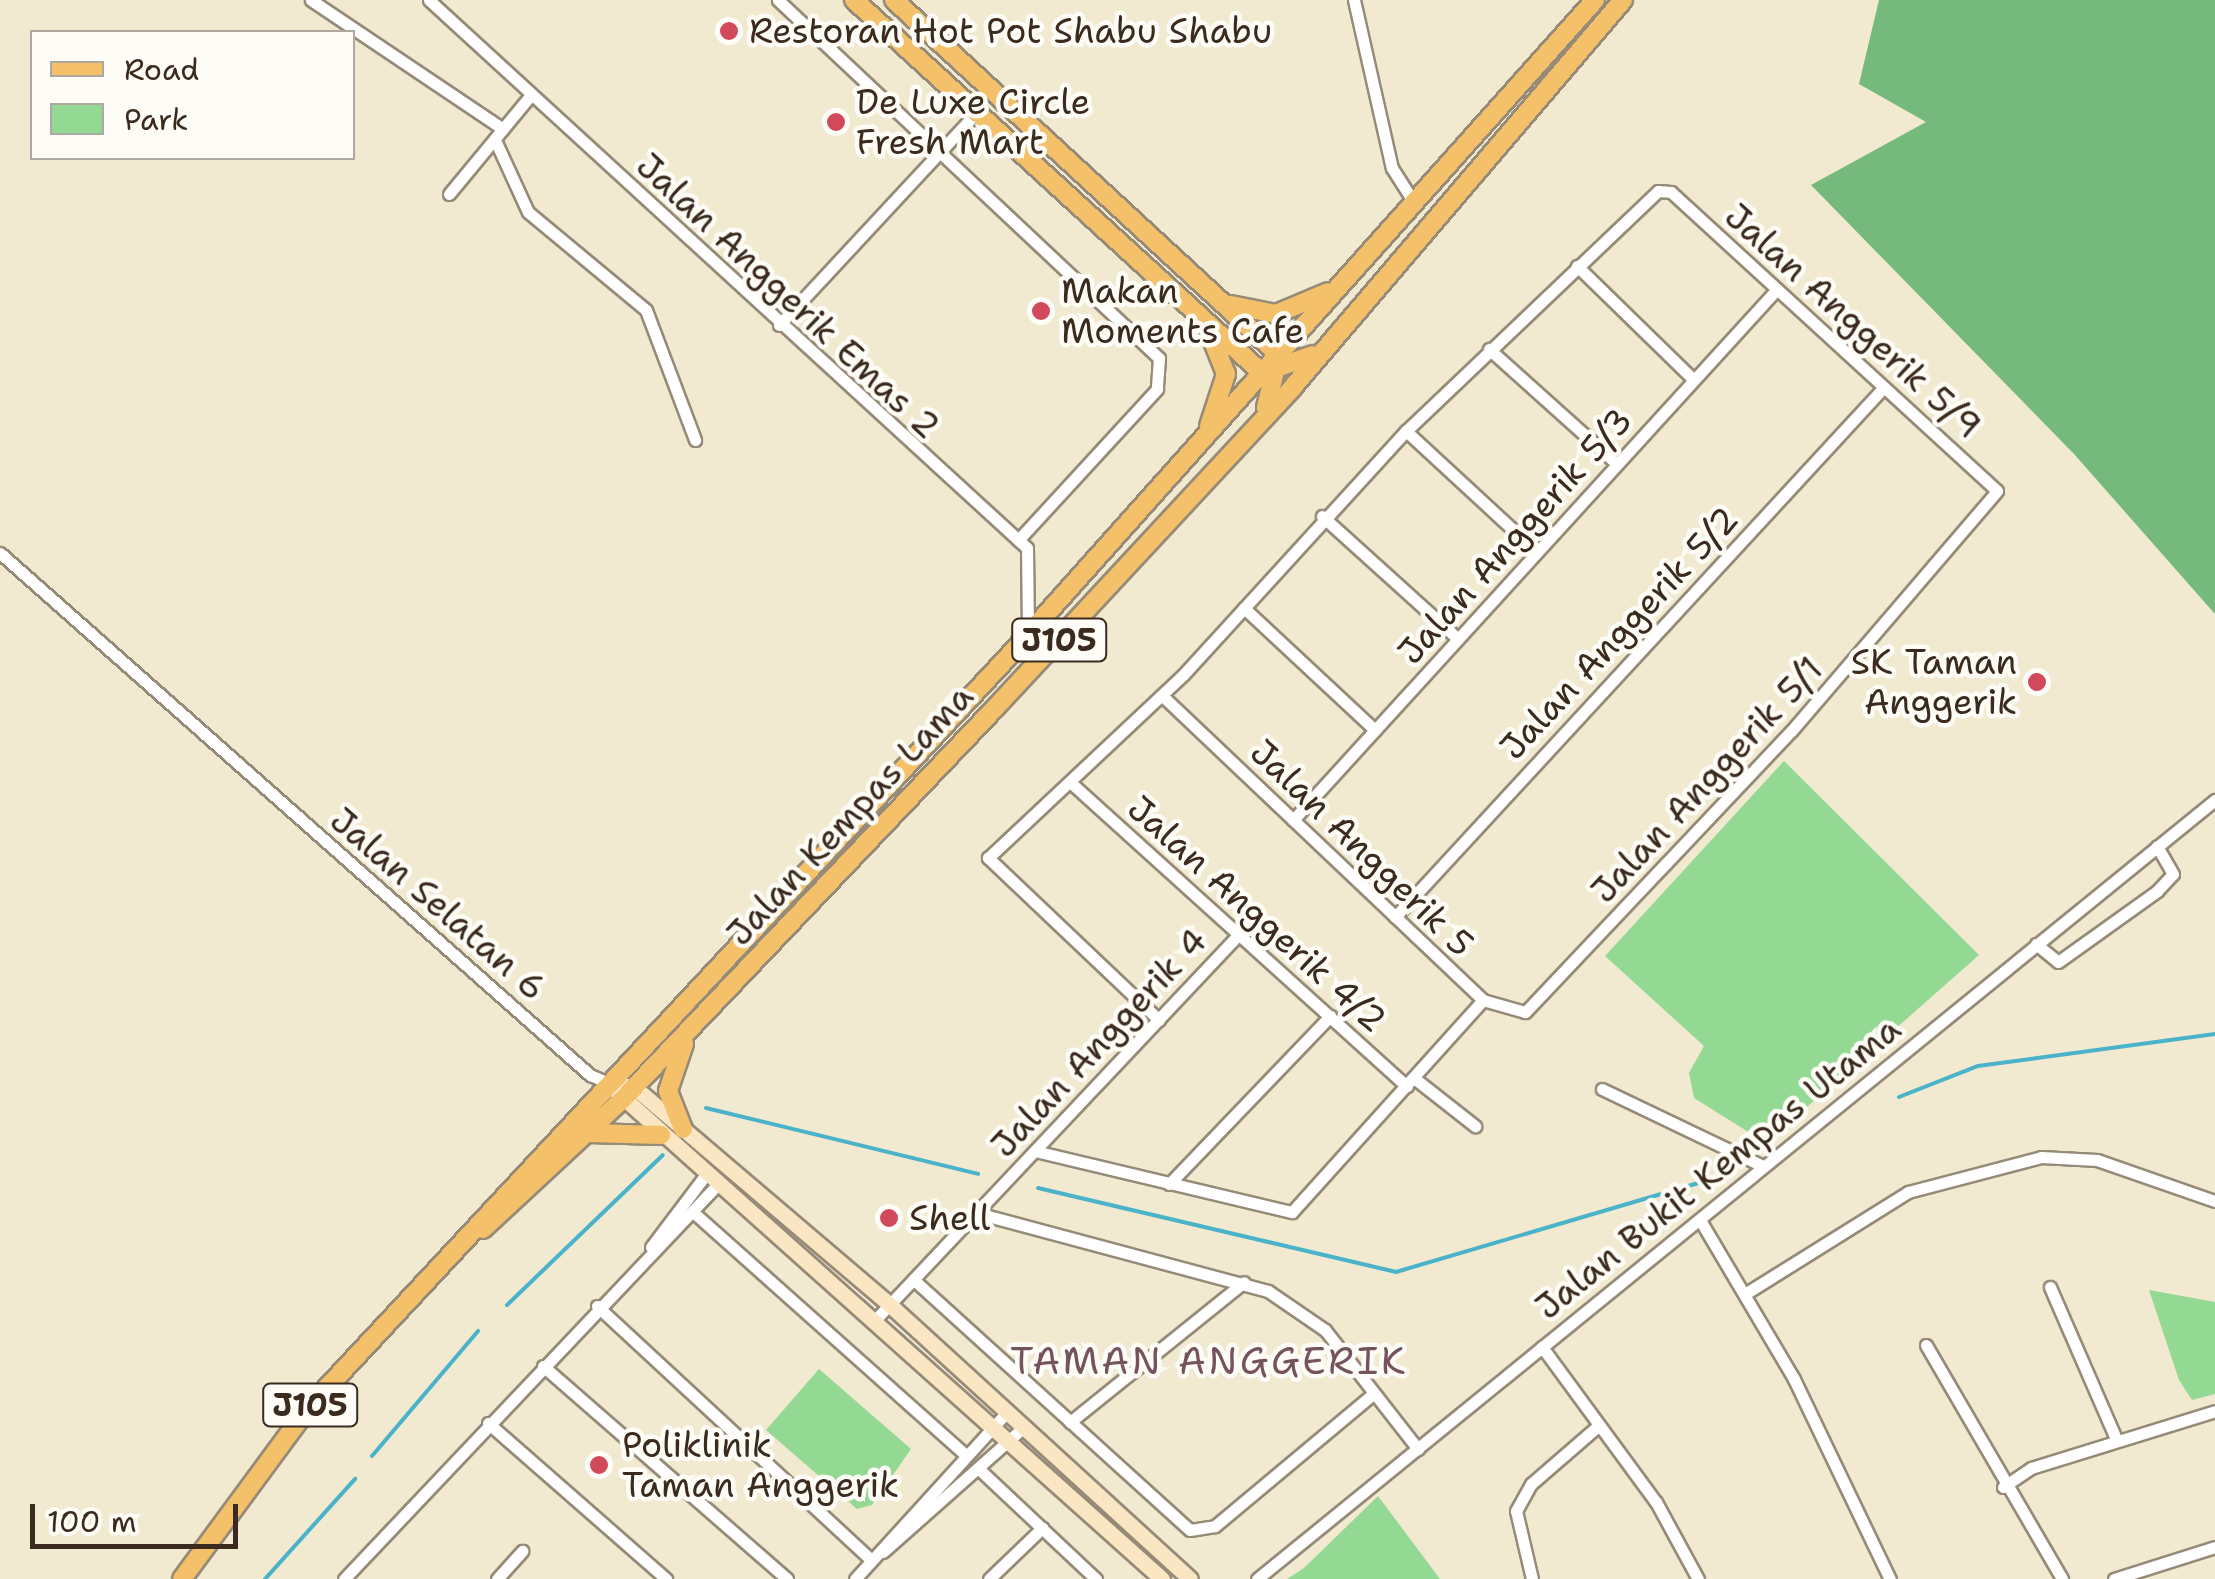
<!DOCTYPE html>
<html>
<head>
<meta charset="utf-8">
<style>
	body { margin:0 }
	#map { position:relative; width:2215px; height:1579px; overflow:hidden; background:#f1ead1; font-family:"Shantell Sans",sans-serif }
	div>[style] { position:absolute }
	.green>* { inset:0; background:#93d993 }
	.forest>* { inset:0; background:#76b97d }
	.stream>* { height:4px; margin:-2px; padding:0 2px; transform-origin:2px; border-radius:2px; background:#4ab2c9 }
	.roads { filter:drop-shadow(2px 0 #968a78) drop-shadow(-2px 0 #968a78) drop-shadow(0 2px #968a78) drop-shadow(0 -2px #968a78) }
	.street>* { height:11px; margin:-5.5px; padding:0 5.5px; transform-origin:5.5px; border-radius:5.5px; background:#fff }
	.secondary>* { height:15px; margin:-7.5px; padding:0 7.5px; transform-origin:7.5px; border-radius:7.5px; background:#fbe6c3 }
	.primary>* { height:18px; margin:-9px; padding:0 9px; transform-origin:9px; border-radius:9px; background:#f4c16a }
	.dots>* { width:28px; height:28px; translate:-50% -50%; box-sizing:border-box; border:5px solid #fdfcf7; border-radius:50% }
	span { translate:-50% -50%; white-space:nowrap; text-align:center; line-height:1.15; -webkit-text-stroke:9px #fdfcf7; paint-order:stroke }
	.shield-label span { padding:2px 8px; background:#fdfcf7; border:2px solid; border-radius:8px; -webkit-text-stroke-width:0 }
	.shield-label { font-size:32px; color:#3b2a1e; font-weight:700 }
	.poi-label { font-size:35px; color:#3b2a1e }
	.left { translate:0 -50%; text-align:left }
	.right { translate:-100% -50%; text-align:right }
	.street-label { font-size:35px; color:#3b2a1e }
	.neighbourhood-label { font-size:38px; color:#74535d; letter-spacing:2.5px }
	.legend { position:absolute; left:30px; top:30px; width:325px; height:130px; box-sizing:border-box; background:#fdfcf7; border:2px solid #afa8a0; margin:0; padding:12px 18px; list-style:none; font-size:30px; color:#3b2a1e }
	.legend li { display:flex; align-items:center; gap:20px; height:50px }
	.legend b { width:50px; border:2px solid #afa8a0 }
	.scale { position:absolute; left:30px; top:1504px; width:208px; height:45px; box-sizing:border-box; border:5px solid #3b2a1e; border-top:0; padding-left:12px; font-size:30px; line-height:35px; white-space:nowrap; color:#3b2a1e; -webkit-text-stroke:8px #fdfcf7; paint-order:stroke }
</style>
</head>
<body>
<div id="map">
	<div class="green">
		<i style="clip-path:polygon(1784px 761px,1979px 955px,1766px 1143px,1694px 1098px,1689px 1073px,1704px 1046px,1605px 956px)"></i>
		<i style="clip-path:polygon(2149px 1290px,2215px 1302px,2215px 1394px,2192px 1400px,2179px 1380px)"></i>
		<i style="clip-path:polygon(819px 1369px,911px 1449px,872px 1505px,857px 1509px,766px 1430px)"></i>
		<i style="clip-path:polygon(1378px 1496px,1440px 1579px,1287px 1579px,1304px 1568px)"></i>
	</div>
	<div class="forest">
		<i style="clip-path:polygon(1879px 0,2215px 0,2215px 614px,2074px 454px,1811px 185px,1926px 122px,1859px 84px)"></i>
	</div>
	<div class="stream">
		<i style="left:1899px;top:1097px;width:85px;rotate:-21.4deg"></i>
		<i style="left:1978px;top:1066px;width:239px;rotate:-7.7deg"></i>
		<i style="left:706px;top:1108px;width:280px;rotate:13.6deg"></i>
		<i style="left:1038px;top:1188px;width:368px;rotate:13.2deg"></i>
		<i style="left:1396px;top:1272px;width:347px;rotate:-16.4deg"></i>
		<i style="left:507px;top:1305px;width:216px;rotate:-43.9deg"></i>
		<i style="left:372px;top:1456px;width:164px;rotate:-49.7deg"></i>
		<i style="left:265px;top:1579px;width:135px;rotate:-48deg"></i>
	</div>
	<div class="roads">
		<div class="street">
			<i style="left:311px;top:0;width:231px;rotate:33.9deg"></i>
			<i style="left:429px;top:0;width:811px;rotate:42.5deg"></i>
			<i style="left:1027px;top:548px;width:81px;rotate:89.3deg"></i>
			<i style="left:778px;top:0;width:523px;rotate:43.22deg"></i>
			<i style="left:1159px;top:358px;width:31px;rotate:94deg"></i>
			<i style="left:1157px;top:389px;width:205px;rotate:132.6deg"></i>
			<i style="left:1354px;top:0;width:172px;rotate:77.3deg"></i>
			<i style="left:1392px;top:168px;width:43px;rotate:57.4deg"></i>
			<i style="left:495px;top:140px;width:79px;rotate:65.4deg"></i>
			<i style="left:528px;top:212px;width:153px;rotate:39.7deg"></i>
			<i style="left:646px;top:310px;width:139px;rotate:69.3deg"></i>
			<i style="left:449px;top:194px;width:129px;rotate:-50.4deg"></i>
			<i style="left:1577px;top:266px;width:163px;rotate:44.3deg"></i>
			<i style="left:779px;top:325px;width:287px;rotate:-47.1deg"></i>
			<i style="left:1489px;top:349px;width:172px;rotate:41.9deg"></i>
			<i style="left:1406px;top:431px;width:178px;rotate:42.7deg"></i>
			<i style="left:1322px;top:516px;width:183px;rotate:42.1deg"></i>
			<i style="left:0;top:553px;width:788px;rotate:41.5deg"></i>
			<i style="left:590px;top:1075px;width:25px;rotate:23deg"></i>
			<i style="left:1244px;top:608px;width:179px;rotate:43deg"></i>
			<i style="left:1070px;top:782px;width:454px;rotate:42.1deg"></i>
			<i style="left:1293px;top:820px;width:718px;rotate:-47.65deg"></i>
			<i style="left:1395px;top:917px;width:721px;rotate:-47.3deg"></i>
			<i style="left:2036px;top:944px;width:28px;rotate:39deg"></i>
			<i style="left:2058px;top:962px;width:122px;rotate:-35.6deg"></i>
			<i style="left:2157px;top:891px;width:23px;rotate:-47deg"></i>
			<i style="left:2173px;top:874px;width:32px;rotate:-120deg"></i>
			<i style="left:1159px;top:1020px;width:236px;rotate:-136.5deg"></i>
			<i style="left:988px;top:858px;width:267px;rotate:-43.2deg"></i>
			<i style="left:1183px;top:675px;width:331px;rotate:-47.6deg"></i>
			<i style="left:1406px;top:431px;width:348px;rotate:-43.6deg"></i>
			<i style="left:1658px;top:191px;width:13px;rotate:4deg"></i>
			<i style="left:1671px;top:192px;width:442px;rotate:42.5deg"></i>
			<i style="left:1997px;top:491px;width:316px;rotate:130.6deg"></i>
			<i style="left:1791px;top:731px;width:387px;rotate:133.4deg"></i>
			<i style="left:1525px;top:1012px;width:44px;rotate:-164.1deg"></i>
			<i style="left:1483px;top:1000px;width:441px;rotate:-136.5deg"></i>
			<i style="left:1414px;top:1078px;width:78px;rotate:38.2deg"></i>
			<i style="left:1602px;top:1089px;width:178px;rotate:25.6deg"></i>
			<i style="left:1035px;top:1151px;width:264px;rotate:13.4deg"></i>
			<i style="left:1292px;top:1212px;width:285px;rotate:-48deg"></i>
			<i style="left:1169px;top:1184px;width:233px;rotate:-46.2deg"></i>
			<i style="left:693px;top:1212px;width:365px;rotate:41.7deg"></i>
			<i style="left:977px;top:1213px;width:301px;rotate:15deg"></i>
			<i style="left:1268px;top:1291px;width:69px;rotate:34.4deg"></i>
			<i style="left:1325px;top:1330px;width:151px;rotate:52deg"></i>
			<i style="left:1700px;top:1220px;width:185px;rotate:59.4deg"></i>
			<i style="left:1794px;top:1379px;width:222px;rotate:64.4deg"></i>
			<i style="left:651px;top:1247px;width:93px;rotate:-52.9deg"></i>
			<i style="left:914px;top:1280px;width:372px;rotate:42.2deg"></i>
			<i style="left:1190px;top:1530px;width:25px;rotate:-9deg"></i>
			<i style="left:1215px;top:1526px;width:207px;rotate:-39.9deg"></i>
			<i style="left:2050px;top:1287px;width:166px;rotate:66.5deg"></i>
			<i style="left:1748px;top:1292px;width:189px;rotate:-32deg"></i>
			<i style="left:1908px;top:1192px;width:138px;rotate:-14.7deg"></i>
			<i style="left:2041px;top:1157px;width:56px;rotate:3.1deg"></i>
			<i style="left:2097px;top:1160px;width:125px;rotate:19.2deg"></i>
			<i style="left:597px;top:1306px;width:374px;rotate:42.8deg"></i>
			<i style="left:875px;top:1320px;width:531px;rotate:-46.68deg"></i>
			<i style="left:1926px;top:1345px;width:271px;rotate:59.8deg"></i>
			<i style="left:1542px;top:1347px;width:192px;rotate:53.7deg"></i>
			<i style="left:1656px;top:1502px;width:88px;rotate:61.4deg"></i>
			<i style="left:543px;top:1366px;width:324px;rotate:41.1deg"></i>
			<i style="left:1070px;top:1422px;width:223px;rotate:-38.8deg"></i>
			<i style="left:488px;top:1423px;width:237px;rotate:41.2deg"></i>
			<i style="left:981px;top:1471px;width:158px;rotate:43.2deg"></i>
			<i style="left:2003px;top:1487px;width:34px;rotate:-34deg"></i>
			<i style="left:2031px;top:1468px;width:193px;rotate:-17.2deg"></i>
			<i style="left:883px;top:1552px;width:188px;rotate:-41.6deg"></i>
			<i style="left:344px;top:1579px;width:545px;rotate:-46.56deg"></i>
			<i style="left:497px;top:1579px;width:38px;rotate:-48deg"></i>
			<i style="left:855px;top:1579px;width:226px;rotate:-47.7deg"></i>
			<i style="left:989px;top:1579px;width:74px;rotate:-43.9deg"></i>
			<i style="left:1257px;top:1579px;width:1235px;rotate:-39.12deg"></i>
			<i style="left:1532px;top:1579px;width:70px;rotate:-103.2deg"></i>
			<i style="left:1516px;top:1511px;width:31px;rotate:-61deg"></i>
			<i style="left:1531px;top:1484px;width:89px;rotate:-40.9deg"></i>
			<i style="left:2114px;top:1579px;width:106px;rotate:-17.6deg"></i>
		</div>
		<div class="secondary">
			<i style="left:613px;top:1085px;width:21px;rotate:5deg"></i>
			<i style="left:634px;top:1087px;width:336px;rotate:40.4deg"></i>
			<i style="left:890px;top:1305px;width:406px;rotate:42.4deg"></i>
			<i style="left:617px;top:1092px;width:731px;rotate:41.78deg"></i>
		</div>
		<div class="primary">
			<i style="left:854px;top:0;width:553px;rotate:42.43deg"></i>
			<i style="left:1262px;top:373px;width:54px;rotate:-19.4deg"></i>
			<i style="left:894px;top:0;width:524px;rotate:42.68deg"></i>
			<i style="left:1279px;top:355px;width:54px;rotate:104deg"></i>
			<i style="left:1231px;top:305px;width:46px;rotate:11.3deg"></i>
			<i style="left:1276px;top:314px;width:56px;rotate:-22.9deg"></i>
			<i style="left:1209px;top:426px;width:55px;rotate:-71.9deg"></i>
			<i style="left:1226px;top:374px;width:43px;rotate:-111.8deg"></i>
			<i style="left:683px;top:1129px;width:41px;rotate:-111.5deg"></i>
			<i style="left:668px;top:1091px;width:50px;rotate:-71.2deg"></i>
			<i style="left:588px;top:1133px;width:73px;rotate:1.6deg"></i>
			<i style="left:483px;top:1229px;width:190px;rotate:-42.9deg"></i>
			<i style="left:622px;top:1100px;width:541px;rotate:-46.42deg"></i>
			<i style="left:995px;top:708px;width:437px;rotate:-47.1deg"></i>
			<i style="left:1292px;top:388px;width:510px;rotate:-49.53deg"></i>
			<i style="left:182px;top:1579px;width:214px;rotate:-53.6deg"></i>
			<i style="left:309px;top:1407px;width:1025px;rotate:-47.02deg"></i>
			<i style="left:1008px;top:657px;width:881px;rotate:-48.22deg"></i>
		</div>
	</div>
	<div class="dots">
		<i style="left:729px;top:31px;background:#d1495b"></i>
		<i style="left:836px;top:122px;background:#d1495b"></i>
		<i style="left:1041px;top:311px;background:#d1495b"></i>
		<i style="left:2037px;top:682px;background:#d1495b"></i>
		<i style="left:889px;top:1218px;background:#d1495b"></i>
		<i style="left:599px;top:1465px;background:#d1495b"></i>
	</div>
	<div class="shield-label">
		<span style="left:1059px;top:640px">J105</span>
		<span style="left:310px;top:1405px">J105</span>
	</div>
	<div class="poi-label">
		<span class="left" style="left:749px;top:31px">Restoran Hot Pot Shabu Shabu</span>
		<span class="left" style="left:856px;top:122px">De Luxe Circle<br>Fresh Mart</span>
		<span class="left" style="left:1061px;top:311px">Makan<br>Moments Cafe</span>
		<span class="right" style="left:2017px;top:682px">SK Taman<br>Anggerik</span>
		<span class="left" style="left:909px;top:1218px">Shell</span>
		<span class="left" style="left:622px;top:1465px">Poliklinik<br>Taman Anggerik</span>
	</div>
	<div class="street-label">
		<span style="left:788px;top:296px;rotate:43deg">Jalan Anggerik Emas 2</span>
		<span style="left:1853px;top:321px;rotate:42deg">Jalan Anggerik 5/9</span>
		<span style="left:1515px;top:536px;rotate:-48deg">Jalan Anggerik 5/3</span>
		<span style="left:1619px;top:633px;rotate:-47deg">Jalan Anggerik 5/2</span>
		<span style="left:1707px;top:780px;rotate:-47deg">Jalan Anggerik 5/1</span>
		<span style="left:850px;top:815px;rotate:-47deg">Jalan Kempas Lama</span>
		<span style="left:1362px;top:848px;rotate:44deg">Jalan Anggerik 5</span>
		<span style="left:438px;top:904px;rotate:41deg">Jalan Selatan 6</span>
		<span style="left:1257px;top:914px;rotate:42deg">Jalan Anggerik 4/2</span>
		<span style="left:1099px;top:1043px;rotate:-47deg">Jalan Anggerik 4</span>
		<span style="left:1718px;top:1168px;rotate:-39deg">Jalan Bukit Kempas Utama</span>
	</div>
	<div class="neighbourhood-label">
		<span style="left:1209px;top:1361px">TAMAN ANGGERIK</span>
	</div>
	<ul class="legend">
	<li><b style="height:12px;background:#f4c16a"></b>Road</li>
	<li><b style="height:28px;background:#93d993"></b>Park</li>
	</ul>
	<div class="scale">100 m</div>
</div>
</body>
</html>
